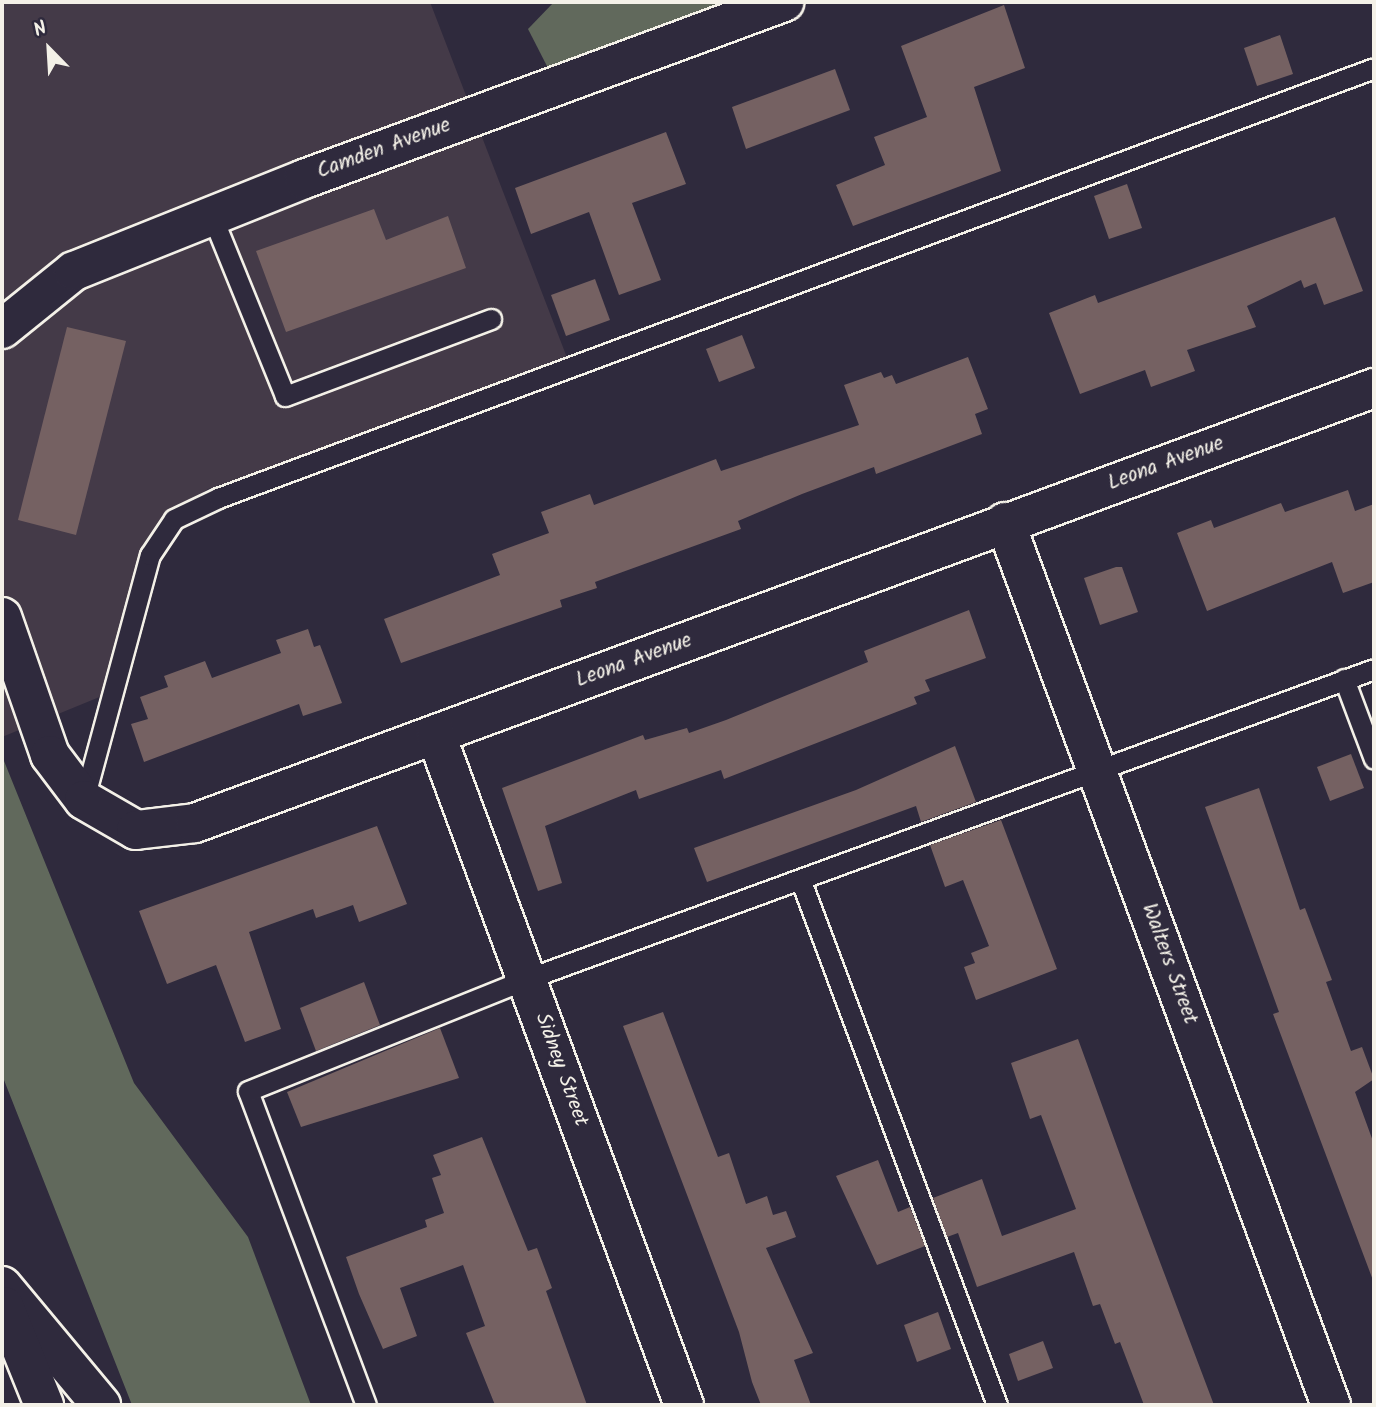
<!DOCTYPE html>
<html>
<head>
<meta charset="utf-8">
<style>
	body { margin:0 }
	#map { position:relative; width:1376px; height:1407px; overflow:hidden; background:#2f2a3d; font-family:Kalam,sans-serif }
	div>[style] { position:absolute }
	.built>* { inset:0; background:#443a48 }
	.green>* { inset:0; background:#61695c }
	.building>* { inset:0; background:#756162 }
	.roads { filter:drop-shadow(2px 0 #f4f1e8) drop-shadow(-2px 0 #f4f1e8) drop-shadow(0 2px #f4f1e8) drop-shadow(0 -2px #f4f1e8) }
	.service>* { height:19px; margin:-9.5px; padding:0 9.5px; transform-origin:9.5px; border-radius:9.5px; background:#2f2a3d }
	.minor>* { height:38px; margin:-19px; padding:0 19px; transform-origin:19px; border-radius:19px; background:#2f2a3d }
	.motorway>* { height:38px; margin:-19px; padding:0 19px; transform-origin:19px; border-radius:19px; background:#2f2a3d }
	span { translate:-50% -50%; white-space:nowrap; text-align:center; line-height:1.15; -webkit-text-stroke:6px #2f2a3d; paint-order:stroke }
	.street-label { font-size:21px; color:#f4f1e8 }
	.frame { position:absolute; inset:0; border:4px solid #f4f1e8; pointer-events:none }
	.north { position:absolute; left:14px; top:14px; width:70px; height:70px; -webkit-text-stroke:5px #2f2a3d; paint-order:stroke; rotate:336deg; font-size:19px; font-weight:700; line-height:28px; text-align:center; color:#f4f1e8 }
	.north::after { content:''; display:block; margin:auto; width:24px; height:32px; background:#f4f1e8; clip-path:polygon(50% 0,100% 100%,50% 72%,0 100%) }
</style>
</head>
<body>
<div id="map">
	<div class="built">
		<i style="clip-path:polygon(2px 2px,430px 2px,571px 368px,208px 489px,168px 515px,119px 689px,2px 737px)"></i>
	</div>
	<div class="green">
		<i style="clip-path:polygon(554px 2px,732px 2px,549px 70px,528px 29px)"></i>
		<i style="clip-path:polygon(2px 756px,134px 1083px,248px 1237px,311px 1405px,132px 1405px,2px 1075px)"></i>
	</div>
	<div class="building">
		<i style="clip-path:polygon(1004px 5px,1025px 68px,974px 87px,1001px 171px,853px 226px,836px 185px,885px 165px,874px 137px,927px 117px,901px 46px)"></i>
		<i style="clip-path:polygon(1280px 35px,1293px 74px,1257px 86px,1244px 48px)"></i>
		<i style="clip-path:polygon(835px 69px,850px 110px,746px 149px,732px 107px)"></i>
		<i style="clip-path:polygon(666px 132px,686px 184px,632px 203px,661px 280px,619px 295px,589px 212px,531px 234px,515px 188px)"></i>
		<i style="clip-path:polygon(1127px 184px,1142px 228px,1109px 239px,1094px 196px)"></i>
		<i style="clip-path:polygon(374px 209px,386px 240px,448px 216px,466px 268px,286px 332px,256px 251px)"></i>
		<i style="clip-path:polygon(1335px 217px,1363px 291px,1324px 305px,1316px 283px,1304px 288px,1301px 280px,1247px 306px,1256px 327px,1187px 350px,1195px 371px,1151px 387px,1145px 370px,1080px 394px,1049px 313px,1095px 295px,1098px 303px)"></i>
		<i style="clip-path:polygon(595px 279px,610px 320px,566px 336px,551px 295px)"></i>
		<i style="clip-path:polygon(67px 327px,126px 341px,76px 535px,18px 520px)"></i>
		<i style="clip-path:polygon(742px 335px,755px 368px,719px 382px,706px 349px)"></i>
		<i style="clip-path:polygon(968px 357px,988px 409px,975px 414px,982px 434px,876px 474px,874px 467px,802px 494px,738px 521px,741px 529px,595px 582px,597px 588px,560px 600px,562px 607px,401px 663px,384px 619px,500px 575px,492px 554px,549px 533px,541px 512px,590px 494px,594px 505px,716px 459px,721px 471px,859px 425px,844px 385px,881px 372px,884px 378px,892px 375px,896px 384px)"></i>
		<i style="clip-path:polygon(1348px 490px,1355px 511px,1374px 504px,1374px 582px,1343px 593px,1332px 562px,1207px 611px,1177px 533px,1211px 520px,1214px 528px,1281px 503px,1285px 512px)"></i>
		<i style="clip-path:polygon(1116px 567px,1122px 567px,1138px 612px,1100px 625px,1084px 578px)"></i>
		<i style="clip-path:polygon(969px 610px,986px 658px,925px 680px,930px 691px,914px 697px,917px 704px,724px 779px,721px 770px,639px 799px,636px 790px,545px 826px,562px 883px,538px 891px,502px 788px,643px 735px,645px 740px,687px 728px,689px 733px,726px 720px,868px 662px,864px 651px)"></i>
		<i style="clip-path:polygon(308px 629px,314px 647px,320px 645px,342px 703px,303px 716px,299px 704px,144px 762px,131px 724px,148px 719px,140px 697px,168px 687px,164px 676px,205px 661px,212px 678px,281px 653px,276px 640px)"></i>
		<i style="clip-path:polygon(955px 746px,976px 802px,921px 822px,916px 806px,707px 882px,694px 848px,856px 790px)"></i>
		<i style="clip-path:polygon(1351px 754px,1364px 788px,1330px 801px,1317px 767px)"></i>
		<i style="clip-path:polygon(1259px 788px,1300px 910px,1305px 908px,1332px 980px,1326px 982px,1351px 1051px,1362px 1047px,1374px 1079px,1355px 1092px,1374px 1144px,1374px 1283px,1273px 1014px,1279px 1012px,1205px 807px)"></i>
		<i style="clip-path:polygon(1001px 820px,1057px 969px,976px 1000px,964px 967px,975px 963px,971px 953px,989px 946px,963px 880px,945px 887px,930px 845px)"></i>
		<i style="clip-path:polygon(377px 826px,407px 904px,359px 922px,353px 905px,316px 918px,313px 909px,249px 932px,281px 1029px,245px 1042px,216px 965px,167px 984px,139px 911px)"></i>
		<i style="clip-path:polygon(364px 982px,380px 1025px,316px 1051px,300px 1008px)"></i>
		<i style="clip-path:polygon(663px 1012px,718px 1157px,729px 1153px,746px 1204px,767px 1196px,773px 1215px,786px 1211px,796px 1237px,766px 1248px,813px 1353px,794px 1360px,811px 1405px,761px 1405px,752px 1382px,739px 1332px,623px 1026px)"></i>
		<i style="clip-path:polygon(440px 1028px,459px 1078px,301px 1127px,287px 1092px)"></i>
		<i style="clip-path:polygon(1078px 1039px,1132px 1188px,1214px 1405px,1144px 1405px,1120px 1342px,1115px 1344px,1100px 1304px,1093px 1306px,1074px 1252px,977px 1287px,958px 1233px,947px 1237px,933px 1198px,982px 1179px,1002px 1236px,1076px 1209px,1041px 1115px,1030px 1119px,1011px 1063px)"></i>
		<i style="clip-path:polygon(482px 1137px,528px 1251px,537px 1248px,552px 1288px,546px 1291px,587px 1405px,495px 1405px,466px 1333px,485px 1326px,463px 1265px,400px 1288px,417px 1336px,383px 1349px,359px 1294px,346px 1257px,427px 1227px,425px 1220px,444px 1213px,432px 1178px,441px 1175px,433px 1155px)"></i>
		<i style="clip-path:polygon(878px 1160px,898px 1212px,910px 1207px,925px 1246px,877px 1265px,836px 1176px)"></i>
		<i style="clip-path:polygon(938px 1312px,951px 1349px,917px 1362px,904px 1325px)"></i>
		<i style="clip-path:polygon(1043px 1341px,1053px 1368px,1018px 1381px,1009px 1354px)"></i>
	</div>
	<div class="roads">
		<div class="service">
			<i style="left:212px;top:216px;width:194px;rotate:67.9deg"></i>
			<i style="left:285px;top:396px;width:220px;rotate:-20.5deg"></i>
			<i style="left:1344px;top:679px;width:85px;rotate:69.4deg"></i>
			<i style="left:84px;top:799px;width:253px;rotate:-74.9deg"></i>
			<i style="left:150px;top:555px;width:43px;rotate:-56.3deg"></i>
			<i style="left:174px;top:519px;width:49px;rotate:-25.5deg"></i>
			<i style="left:218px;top:498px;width:1233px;rotate:-20.4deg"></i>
			<i style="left:801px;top:881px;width:559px;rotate:69.49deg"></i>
			<i style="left:366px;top:1405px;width:335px;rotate:-110.6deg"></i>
			<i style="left:248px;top:1091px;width:301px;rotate:-21.9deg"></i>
			<i style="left:527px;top:979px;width:902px;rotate:-20.1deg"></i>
		</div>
		<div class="minor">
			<i style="left:2px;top:329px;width:92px;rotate:-38.9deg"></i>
			<i style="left:74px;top:271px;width:248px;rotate:-21.8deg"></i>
			<i style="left:304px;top:179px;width:512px;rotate:-20.24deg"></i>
			<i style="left:1005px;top:522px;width:941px;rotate:69.74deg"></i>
			<i style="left:2px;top:617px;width:146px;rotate:70.8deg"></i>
			<i style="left:50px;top:755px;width:56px;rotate:52.9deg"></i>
			<i style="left:84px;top:800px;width:60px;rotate:30deg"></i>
			<i style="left:136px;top:830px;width:59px;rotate:-6.8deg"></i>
			<i style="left:195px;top:823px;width:1257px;rotate:-20.25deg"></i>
			<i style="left:436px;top:735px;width:714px;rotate:69.69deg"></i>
		</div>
		<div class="motorway">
			<i style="left:2px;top:1286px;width:155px;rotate:50.2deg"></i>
			<i style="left:4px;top:1306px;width:107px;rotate:68deg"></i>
		</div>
	</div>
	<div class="street-label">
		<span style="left:384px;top:149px;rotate:-20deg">Camden Avenue</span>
		<span style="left:1166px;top:464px;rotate:-20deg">Leona Avenue</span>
		<span style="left:634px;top:661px;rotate:-20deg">Leona Avenue</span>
		<span style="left:1169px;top:964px;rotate:70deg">Walters Street</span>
		<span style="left:561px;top:1070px;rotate:70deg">Sidney Street</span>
	</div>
	<div class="frame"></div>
	<div class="north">N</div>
</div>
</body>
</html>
